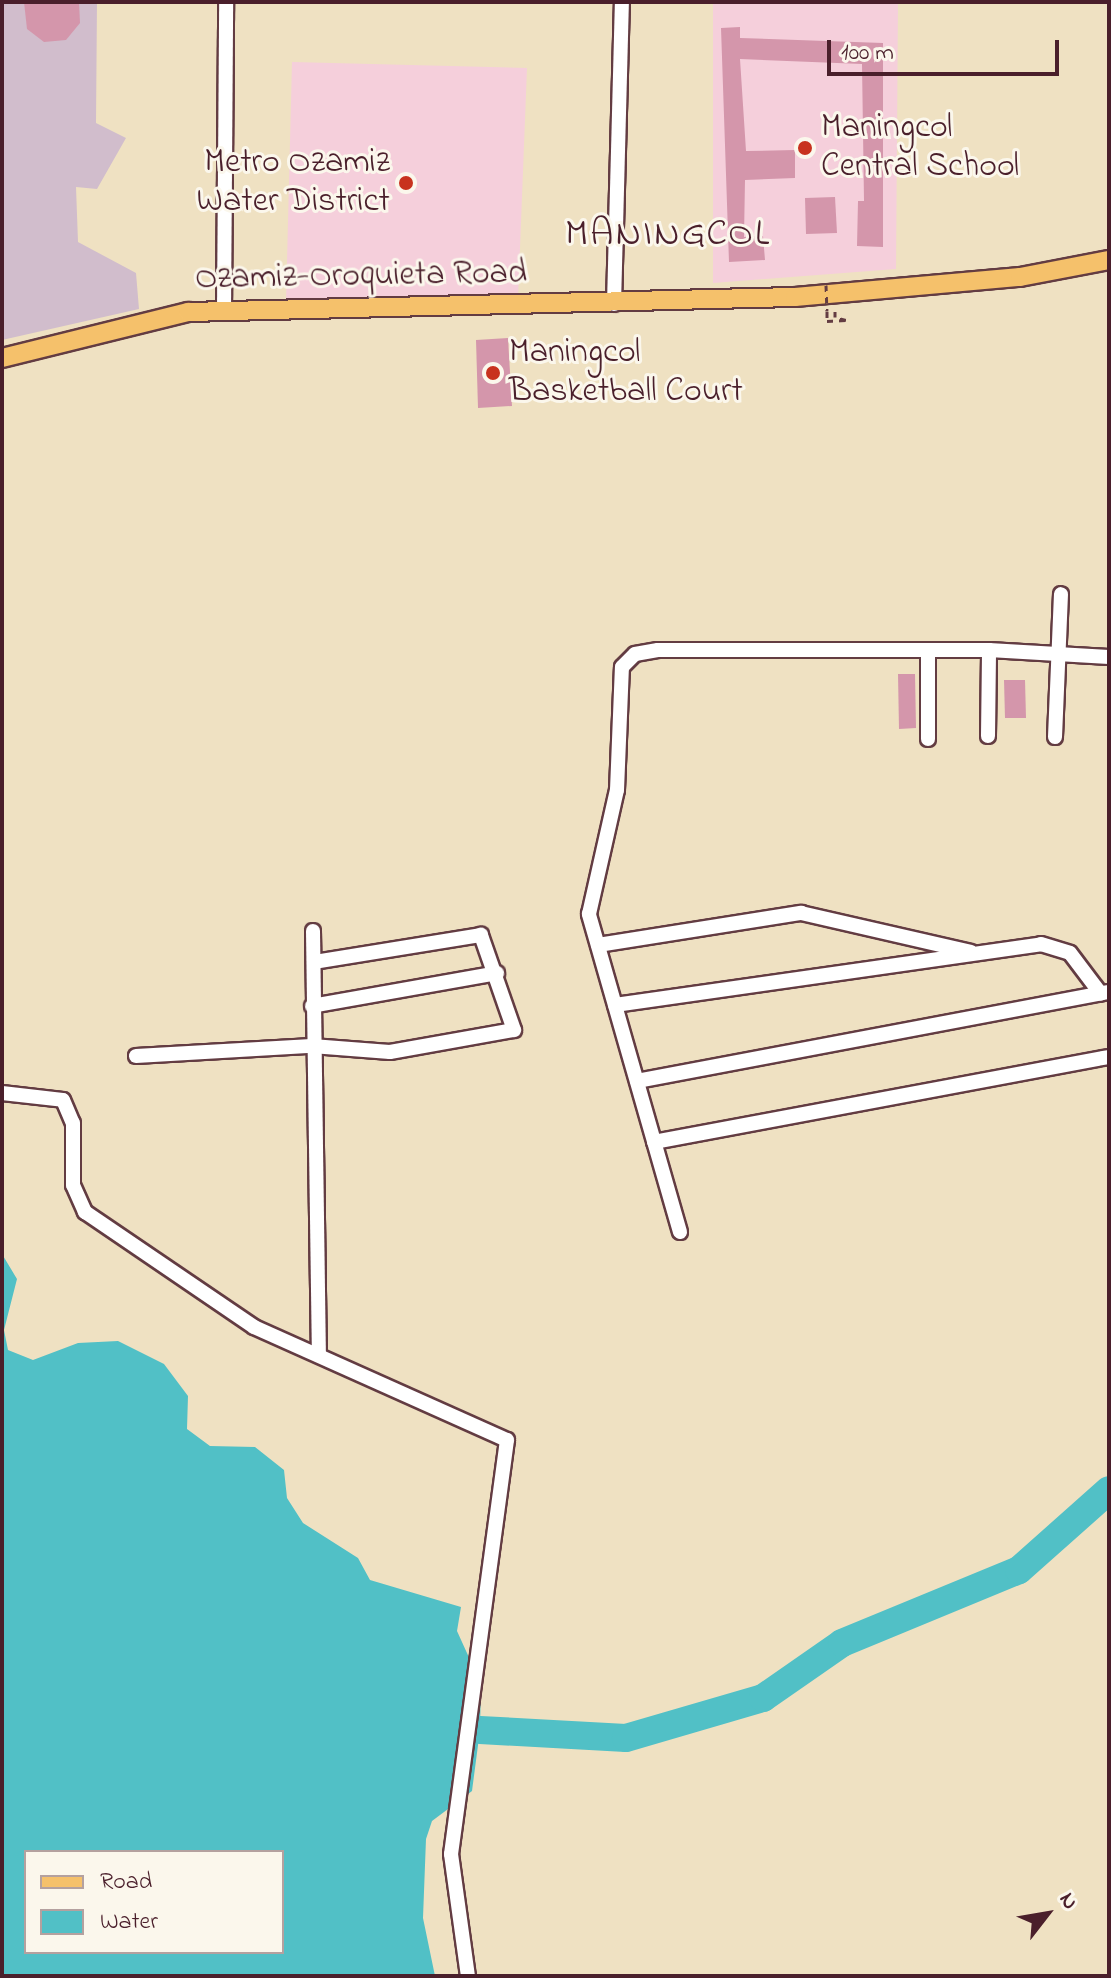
<!DOCTYPE html>
<html>
<head>
<meta charset="utf-8">
<style>
	body { margin:0 }
	#map { position:relative; width:1111px; height:1978px; overflow:hidden; background:#efe1c2; font-family:"Indie Flower",sans-serif }
	div>[style] { position:absolute }
	.built>* { inset:0; background:#f5cfdb }
	.industrial>* { inset:0; background:#d1bdcc }
	.water>* { inset:0; background:#51c0c6 }
	.river>* { height:28px; margin:-14px; padding:0 14px; transform-origin:14px; border-radius:14px; background:#51c0c6 }
	.building>* { inset:0; background:#d496ab }
	.path>* { height:3px; margin-top:-1.5px; transform-origin:0; background:repeating-linear-gradient(90deg,#633c42 0 6px,transparent 0 12px) }
	.roads { filter:drop-shadow(2px 0 #633c42) drop-shadow(-2px 0 #633c42) drop-shadow(0 2px #633c42) drop-shadow(0 -2px #633c42) }
	.minor>* { height:14px; margin:-7px; padding:0 7px; transform-origin:7px; border-radius:7px; background:#fff }
	.major>* { height:18px; margin:-9px; padding:0 9px; transform-origin:9px; border-radius:9px; background:#f5c16b }
	.path-bridge>* { height:3px; margin-top:-1.5px; transform-origin:0; background:repeating-linear-gradient(90deg,#633c42 0 6px,transparent 0 12px) }
	.dots>* { width:22px; height:22px; translate:-50% -50%; box-sizing:border-box; border:4px solid #fbf7ec; border-radius:50% }
	span { translate:-50% -50%; white-space:nowrap; text-align:center; line-height:1.15; -webkit-text-stroke:6px #fbf7ec; paint-order:stroke }
	.poi-label { font-size:34px; color:#4a1f2b }
	.left { translate:0 -50%; text-align:left }
	.right { translate:-100% -50%; text-align:right }
	.street-label { font-size:34px; color:#4a1f2b }
	.quarter-label { font-size:38px; color:#4a1f2b; letter-spacing:2px }
	.frame { position:absolute; inset:0; border:4px solid #4a1f2b; pointer-events:none }
	.legend { position:absolute; left:24px; top:1850px; width:260px; height:104px; box-sizing:border-box; background:#fbf7ec; border:2px solid #b4a19f; margin:0; padding:10px 14px; list-style:none; font-size:24px; color:#4a1f2b }
	.legend li { display:flex; align-items:center; gap:16px; height:40px }
	.legend b { width:40px; border:2px solid #b4a19f }
	.north { position:absolute; left:1007px; top:1874px; width:80px; height:80px; -webkit-text-stroke:6px #fbf7ec; paint-order:stroke; rotate:59deg; font-size:22px; font-weight:700; line-height:32px; text-align:center; color:#4a1f2b }
	.north::after { content:''; display:block; margin:auto; width:28px; height:36px; background:#4a1f2b; clip-path:polygon(50% 0,100% 100%,50% 72%,0 100%) }
	.scale { position:absolute; left:827px; top:40px; width:232px; height:36px; box-sizing:border-box; border:4px solid #4a1f2b; border-top:0; padding-left:10px; font-size:24px; line-height:28px; white-space:nowrap; color:#4a1f2b; -webkit-text-stroke:6px #fbf7ec; paint-order:stroke }
</style>
</head>
<body>
<div id="map">
	<div class="built">
		<i style="clip-path:polygon(713px 2px,898px 2px,896px 269px,713px 283px)"></i>
		<i style="clip-path:polygon(292px 62px,527px 68px,518px 299px,286px 302px)"></i>
	</div>
	<div class="industrial">
		<i style="clip-path:polygon(2px 2px,97px 2px,96px 123px,126px 138px,97px 189px,76px 187px,78px 242px,136px 273px,139px 309px,2px 340px)"></i>
	</div>
	<div class="water">
		<i style="clip-path:polygon(evenodd,2px 1254px,17px 1279px,4px 1330px,8px 1350px,33px 1360px,78px 1343px,118px 1341px,164px 1364px,188px 1396px,187px 1429px,210px 1446px,255px 1447px,284px 1470px,287px 1498px,303px 1523px,358px 1558px,370px 1580px,461px 1607px,457px 1631px,481px 1684px,480px 1730px,472px 1791px,432px 1821px,426px 1839px,423px 1918px,435px 1976px,2px 1976px,2px 1254px,26px 1852px,282px 1852px,282px 1952px,26px 1952px,26px 1852px)"></i>
	</div>
	<div class="river">
		<i style="left:480px;top:1730px;width:146px;rotate:3.1deg"></i>
		<i style="left:626px;top:1738px;width:143px;rotate:-16.3deg"></i>
		<i style="left:763px;top:1698px;width:96px;rotate:-34.8deg"></i>
		<i style="left:842px;top:1643px;width:191px;rotate:-22.4deg"></i>
		<i style="left:1019px;top:1570px;width:120px;rotate:-41.6deg"></i>
	</div>
	<div class="building">
		<i style="clip-path:polygon(24px 2px,79px 2px,80px 23px,66px 40px,44px 42px,27px 29px)"></i>
		<i style="clip-path:polygon(740px 27px,740px 38px,883px 43px,883px 247px,857px 246px,858px 201px,864px 201px,862px 64px,740px 59px,746px 151px,795px 150px,795px 178px,745px 180px,744px 237px,763px 236px,765px 260px,729px 262px,721px 28px)"></i>
		<i style="clip-path:polygon(835px 197px,837px 233px,806px 234px,805px 198px)"></i>
		<i style="clip-path:polygon(508px 338px,512px 406px,478px 408px,476px 340px)"></i>
		<i style="clip-path:polygon(898px 674px,915px 674px,916px 728px,899px 729px)"></i>
		<i style="clip-path:polygon(1004px 680px,1025px 680px,1026px 718px,1005px 718px)"></i>
	</div>
	<div class="path">
		<i style="left:827px;top:311px;width:10px;rotate:90deg"></i>
		<i style="left:827px;top:321px;width:19px;rotate:-3deg"></i>
		<i style="left:846px;top:320px;width:11px;rotate:-165deg"></i>
		<i style="left:835px;top:317px;width:9px;rotate:-90deg"></i>
	</div>
	<div class="roads">
		<div class="minor">
			<i style="left:614px;top:304px;width:302px;rotate:-88.5deg"></i>
			<i style="left:224px;top:312px;width:310px;rotate:-89.6deg"></i>
			<i style="left:988px;top:736px;width:86px;rotate:-89.3deg"></i>
			<i style="left:989px;top:650px;width:120px;rotate:3.3deg"></i>
			<i style="left:1055px;top:737px;width:143px;rotate:-87.6deg"></i>
			<i style="left:928px;top:739px;width:89px;rotate:-90deg"></i>
			<i style="left:313px;top:931px;width:423px;rotate:89.2deg"></i>
			<i style="left:598px;top:945px;width:206px;rotate:-9deg"></i>
			<i style="left:801px;top:913px;width:174px;rotate:12.9deg"></i>
			<i style="left:615px;top:1005px;width:430px;rotate:-8.1deg"></i>
			<i style="left:1041px;top:944px;width:30px;rotate:17deg"></i>
			<i style="left:1070px;top:953px;width:51px;rotate:52.9deg"></i>
			<i style="left:312px;top:1006px;width:188px;rotate:-10.1deg"></i>
			<i style="left:136px;top:1056px;width:176px;rotate:-3.3deg"></i>
			<i style="left:312px;top:1046px;width:78px;rotate:4.4deg"></i>
			<i style="left:390px;top:1052px;width:126px;rotate:-10.1deg"></i>
			<i style="left:514px;top:1030px;width:101px;rotate:-109.2deg"></i>
			<i style="left:481px;top:935px;width:169px;rotate:170.8deg"></i>
			<i style="left:637px;top:1081px;width:479px;rotate:-10.7deg"></i>
			<i style="left:2px;top:1093px;width:61px;rotate:6.5deg"></i>
			<i style="left:63px;top:1100px;width:25px;rotate:67deg"></i>
			<i style="left:73px;top:1123px;width:62px;rotate:90deg"></i>
			<i style="left:73px;top:1185px;width:30px;rotate:66deg"></i>
			<i style="left:85px;top:1212px;width:204px;rotate:34.2deg"></i>
			<i style="left:254px;top:1327px;width:277px;rotate:24.1deg"></i>
			<i style="left:507px;top:1440px;width:418px;rotate:97.7deg"></i>
			<i style="left:451px;top:1854px;width:123px;rotate:82.1deg"></i>
			<i style="left:654px;top:1142px;width:462px;rotate:-10.6deg"></i>
			<i style="left:680px;top:1232px;width:331px;rotate:-106deg"></i>
			<i style="left:589px;top:914px;width:127px;rotate:-77.3deg"></i>
			<i style="left:617px;top:790px;width:123px;rotate:-87.7deg"></i>
			<i style="left:622px;top:667px;width:18px;rotate:-45deg"></i>
			<i style="left:635px;top:654px;width:23px;rotate:-10deg"></i>
			<i style="left:658px;top:650px;width:331px"></i>
		</div>
		<div class="major">
			<i style="left:2px;top:358px;width:192px;rotate:-13.9deg"></i>
			<i style="left:188px;top:312px;width:607px;rotate:-1.42deg"></i>
			<i style="left:795px;top:297px;width:226px;rotate:-5.1deg"></i>
			<i style="left:1020px;top:277px;width:91px;rotate:-10.8deg"></i>
		</div>
	</div>
	<div class="path-bridge">
		<i style="left:826px;top:285px;width:26px;rotate:88deg"></i>
	</div>
	<div class="dots">
		<i style="left:805px;top:148px;background:#c8321e"></i>
		<i style="left:406px;top:183px;background:#c8321e"></i>
		<i style="left:493px;top:373px;background:#c8321e"></i>
	</div>
	<div class="poi-label">
		<span class="left" style="left:821px;top:148px">Maningcol<br>Central School</span>
		<span class="right" style="left:390px;top:183px">Metro Ozamiz<br>Water District</span>
		<span class="left" style="left:509px;top:373px">Maningcol<br>Basketball Court</span>
	</div>
	<div class="street-label">
		<span style="left:361px;top:277px;rotate:-1deg">Ozamiz-Oroquieta Road</span>
	</div>
	<div class="quarter-label">
		<span style="left:668px;top:236px">MANINGCOL</span>
	</div>
	<div class="frame"></div>
	<ul class="legend">
	<li><b style="height:10px;background:#f5c16b"></b>Road</li>
	<li><b style="height:22px;background:#51c0c6"></b>Water</li>
	</ul>
	<div class="north">N</div>
	<div class="scale">100 m</div>
</div>
</body>
</html>
